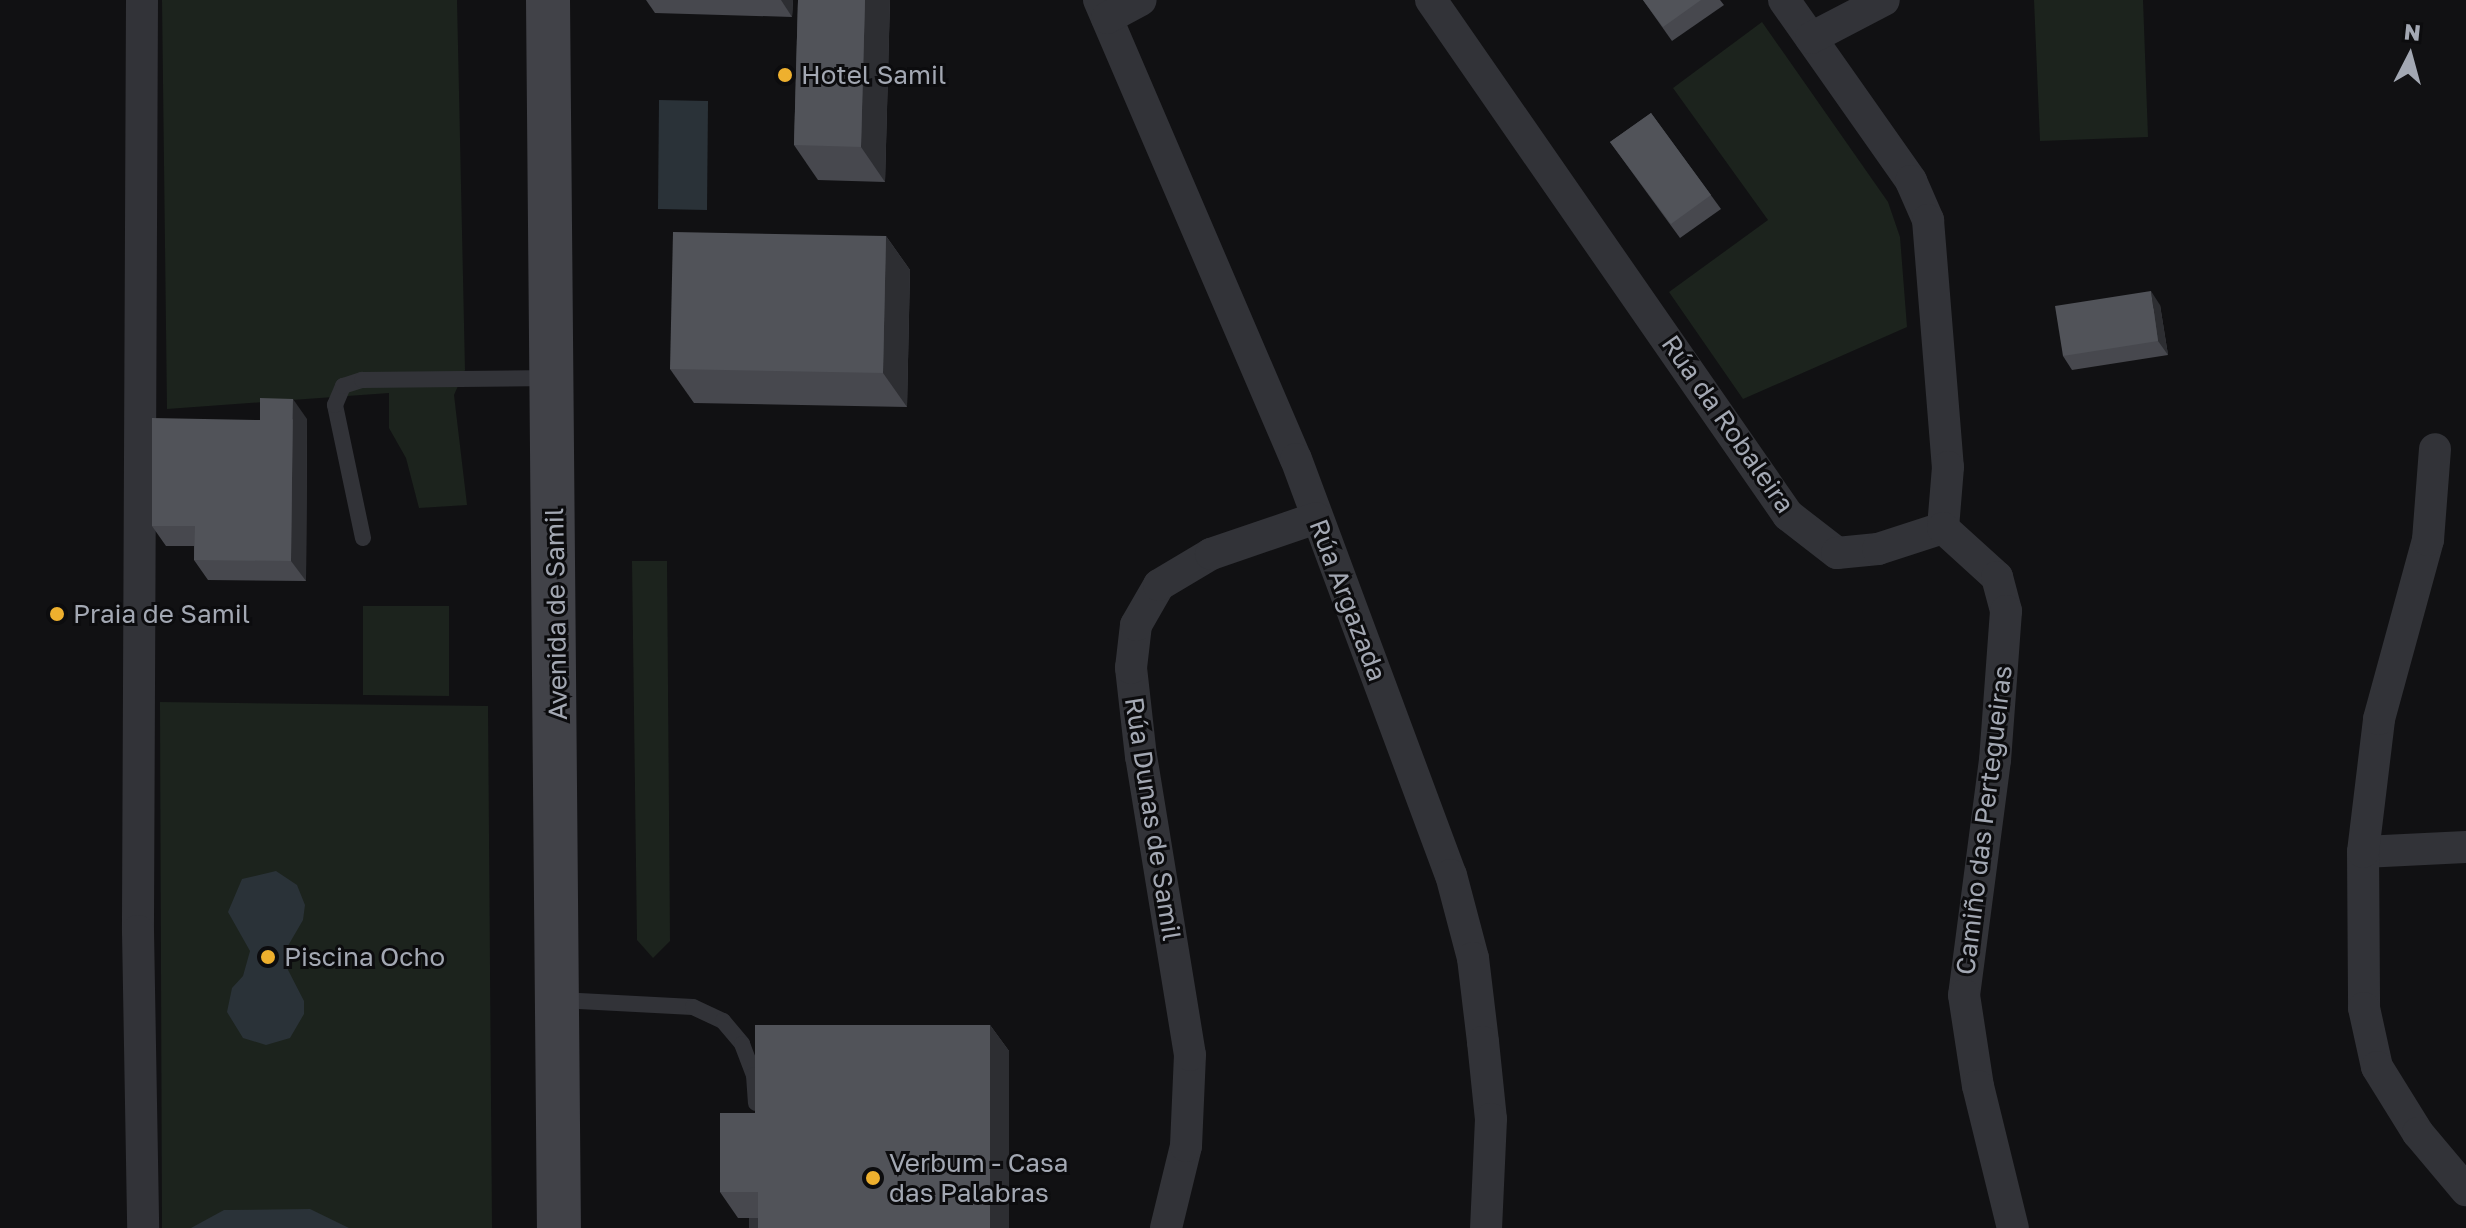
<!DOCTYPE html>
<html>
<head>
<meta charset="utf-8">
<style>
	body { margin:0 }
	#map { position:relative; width:2466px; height:1228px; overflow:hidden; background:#111113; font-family:"Golos Text",sans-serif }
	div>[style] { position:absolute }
	.green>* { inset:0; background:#1c231d }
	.water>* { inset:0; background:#2a3238 }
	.lane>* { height:16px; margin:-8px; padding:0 8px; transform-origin:8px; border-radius:8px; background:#323338 }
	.street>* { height:32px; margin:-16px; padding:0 16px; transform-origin:16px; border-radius:16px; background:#323338 }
	.secondary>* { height:44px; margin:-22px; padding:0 22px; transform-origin:22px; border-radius:22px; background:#414248 }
	.wall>* { inset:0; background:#47484e }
	.shaded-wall>* { inset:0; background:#2d2e32 }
	.building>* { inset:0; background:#515359 }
	.dots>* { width:22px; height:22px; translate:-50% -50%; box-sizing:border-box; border:4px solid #0c0c0e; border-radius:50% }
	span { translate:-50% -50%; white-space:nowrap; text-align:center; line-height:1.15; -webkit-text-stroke:6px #0c0c0e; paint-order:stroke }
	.poi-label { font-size:26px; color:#a3a8b3 }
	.left { translate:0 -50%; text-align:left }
	.street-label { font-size:26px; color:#a3a8b3 }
	.north { position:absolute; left:2370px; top:16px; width:80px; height:80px; -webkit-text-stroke:6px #0c0c0e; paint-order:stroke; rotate:6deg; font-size:22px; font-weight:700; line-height:32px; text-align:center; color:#a3a8b3 }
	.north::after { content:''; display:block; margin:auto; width:28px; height:36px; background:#a3a8b3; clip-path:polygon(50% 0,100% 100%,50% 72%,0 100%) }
</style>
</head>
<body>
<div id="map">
	<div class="green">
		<i style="clip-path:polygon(162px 0,457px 0,465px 370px,454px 395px,467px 505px,419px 508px,406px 458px,389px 428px,389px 393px,167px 409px)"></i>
		<i style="clip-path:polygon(2034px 0,2143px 0,2148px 137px,2040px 141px)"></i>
		<i style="clip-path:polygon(1762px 22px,1888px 202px,1900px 237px,1907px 327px,1743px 399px,1669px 292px,1768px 220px,1673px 88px)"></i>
		<i style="clip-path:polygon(632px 561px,667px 561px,670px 941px,653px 958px,637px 940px)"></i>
		<i style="clip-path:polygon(363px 606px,449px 606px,449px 696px,363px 695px)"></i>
		<i style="clip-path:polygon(160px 702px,488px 706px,492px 1228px,162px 1228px)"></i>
	</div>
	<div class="water">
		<i style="clip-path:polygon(659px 100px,708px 101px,707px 210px,658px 209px)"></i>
		<i style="clip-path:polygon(276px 871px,297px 885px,305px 905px,303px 920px,285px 951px,285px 964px,304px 1001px,304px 1014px,290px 1038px,266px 1045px,243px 1038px,227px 1012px,232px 988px,243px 976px,250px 951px,228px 912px,242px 879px)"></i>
		<i style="clip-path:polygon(310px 1209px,349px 1228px,191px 1228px,224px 1210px)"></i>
	</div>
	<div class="lane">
		<i style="left:363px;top:538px;width:136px;rotate:-101.9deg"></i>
		<i style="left:335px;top:405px;width:21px;rotate:-67deg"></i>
		<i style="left:343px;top:386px;width:20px;rotate:-18deg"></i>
		<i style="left:362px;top:380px;width:190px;rotate:-0.6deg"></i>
		<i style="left:560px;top:1000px;width:133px;rotate:3deg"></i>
		<i style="left:693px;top:1007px;width:33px;rotate:25deg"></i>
		<i style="left:723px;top:1021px;width:30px;rotate:50deg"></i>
		<i style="left:742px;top:1044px;width:33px;rotate:69deg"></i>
		<i style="left:754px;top:1075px;width:28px;rotate:86deg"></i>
		<i style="left:757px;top:1228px;width:10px;rotate:-90deg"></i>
	</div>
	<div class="street">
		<i style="left:142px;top:0;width:931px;rotate:90.25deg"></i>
		<i style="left:138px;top:931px;width:297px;rotate:89deg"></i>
		<i style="left:1099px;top:0;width:499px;rotate:66.8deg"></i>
		<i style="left:1296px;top:459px;width:444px;rotate:69.6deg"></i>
		<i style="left:1451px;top:875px;width:86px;rotate:75.2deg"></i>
		<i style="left:1473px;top:958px;width:85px;rotate:83.2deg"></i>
		<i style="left:1483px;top:1042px;width:77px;rotate:84.1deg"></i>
		<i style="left:1491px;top:1119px;width:109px;rotate:92.6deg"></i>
		<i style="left:1431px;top:0;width:627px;rotate:55.27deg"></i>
		<i style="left:1788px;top:515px;width:62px;rotate:37.8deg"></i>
		<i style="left:1837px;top:553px;width:41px;rotate:-5.6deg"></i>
		<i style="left:1878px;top:549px;width:68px;rotate:-17.9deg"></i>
		<i style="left:1784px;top:0;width:221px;rotate:54.9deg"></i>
		<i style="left:1911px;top:181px;width:43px;rotate:66.4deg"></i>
		<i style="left:1928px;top:220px;width:248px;rotate:85.4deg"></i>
		<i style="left:1948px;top:467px;width:61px;rotate:94.7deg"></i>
		<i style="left:1107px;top:18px;width:38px;rotate:-28deg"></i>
		<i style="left:1811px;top:38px;width:82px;rotate:-27.5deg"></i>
		<i style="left:1943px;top:528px;width:73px;rotate:42.2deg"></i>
		<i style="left:1997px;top:577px;width:35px;rotate:75deg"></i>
		<i style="left:2006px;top:611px;width:149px;rotate:94.2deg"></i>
		<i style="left:1995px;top:760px;width:237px;rotate:97.5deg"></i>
		<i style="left:1964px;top:995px;width:92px;rotate:81.3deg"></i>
		<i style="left:1978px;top:1086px;width:146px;rotate:76.2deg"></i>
		<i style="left:2466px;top:847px;width:103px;rotate:177.2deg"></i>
		<i style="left:2363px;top:852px;width:156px;rotate:89.6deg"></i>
		<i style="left:2364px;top:1008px;width:60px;rotate:77.6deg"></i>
		<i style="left:2377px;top:1067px;width:78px;rotate:58.2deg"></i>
		<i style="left:2418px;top:1133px;width:75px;rotate:49.9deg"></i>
		<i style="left:2363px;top:852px;width:134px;rotate:-83.1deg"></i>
		<i style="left:2379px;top:719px;width:186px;rotate:-74.7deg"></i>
		<i style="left:2428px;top:540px;width:91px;rotate:-85.6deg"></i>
		<i style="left:1166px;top:1228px;width:84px;rotate:-76.3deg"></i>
		<i style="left:1186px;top:1146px;width:91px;rotate:-87.5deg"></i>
		<i style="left:1190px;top:1055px;width:302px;rotate:-99.3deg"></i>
		<i style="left:1141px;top:757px;width:90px;rotate:-96.4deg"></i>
		<i style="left:1131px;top:668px;width:43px;rotate:-83.4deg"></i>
		<i style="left:1136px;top:625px;width:46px;rotate:-60.1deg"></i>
		<i style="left:1159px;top:585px;width:61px;rotate:-30.8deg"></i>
		<i style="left:1211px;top:554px;width:111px;rotate:-18.9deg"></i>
	</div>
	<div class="secondary">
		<i style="left:548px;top:0;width:1228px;rotate:89.49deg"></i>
	</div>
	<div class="wall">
		<i style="clip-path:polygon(646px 0,793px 0,792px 17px,655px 13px)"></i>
		<i style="clip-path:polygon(798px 0,890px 0,885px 182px,818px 180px,794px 145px)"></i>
		<i style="clip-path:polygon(1643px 0,1720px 0,1724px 5px,1672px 41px)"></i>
		<i style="clip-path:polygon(1651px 113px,1721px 209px,1680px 238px,1610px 142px)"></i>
		<i style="clip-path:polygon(886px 236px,910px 270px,907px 407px,694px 403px,670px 369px)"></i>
		<i style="clip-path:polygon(2160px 305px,2168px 355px,2072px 370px,2063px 356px)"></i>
		<i style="clip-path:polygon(307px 419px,306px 581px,208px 580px,194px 560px,194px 546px,166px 546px,152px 526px,260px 420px)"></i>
		<i style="clip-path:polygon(990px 1025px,1009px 1051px,1009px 1228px,758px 1228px,758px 1218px,738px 1218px,720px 1192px,755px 1113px)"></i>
	</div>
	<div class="shaded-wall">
		<i style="clip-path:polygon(781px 0,793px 0,792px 17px)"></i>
		<i style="clip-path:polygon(865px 0,890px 0,885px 182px,861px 147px)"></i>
		<i style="clip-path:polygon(886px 236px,910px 270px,907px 407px,883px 373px)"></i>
		<i style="clip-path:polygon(2151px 291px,2160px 305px,2168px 355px,2158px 341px)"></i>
		<i style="clip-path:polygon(293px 399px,307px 419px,306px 581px,291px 561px)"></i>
		<i style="clip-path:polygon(990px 1025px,1009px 1051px,1009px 1228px,990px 1228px)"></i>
	</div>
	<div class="building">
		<i style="clip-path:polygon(798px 0,865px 0,861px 147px,794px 145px)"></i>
		<i style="clip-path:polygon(1643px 0,1701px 0,1663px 27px)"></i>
		<i style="clip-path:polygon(1651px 113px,1711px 195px,1671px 224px,1610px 142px)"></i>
		<i style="clip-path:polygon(673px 232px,886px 236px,883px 373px,670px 369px)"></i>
		<i style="clip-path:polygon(2151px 291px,2158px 341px,2063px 356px,2055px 306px)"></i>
		<i style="clip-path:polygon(260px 398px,293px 399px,291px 561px,194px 560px,195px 526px,152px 526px,152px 418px,260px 420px)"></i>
		<i style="clip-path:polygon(755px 1025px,990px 1025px,990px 1228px,758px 1228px,758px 1192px,720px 1192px,720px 1113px,755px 1113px)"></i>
	</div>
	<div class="dots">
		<i style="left:785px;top:75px;background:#eeb02e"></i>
		<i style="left:57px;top:614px;background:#eeb02e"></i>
		<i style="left:268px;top:957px;background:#eeb02e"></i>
		<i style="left:873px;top:1178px;background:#eeb02e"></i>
	</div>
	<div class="poi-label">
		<span class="left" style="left:801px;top:75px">Hotel Samil</span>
		<span class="left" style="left:73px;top:614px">Praia de Samil</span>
		<span class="left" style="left:284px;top:957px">Piscina Ocho</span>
		<span class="left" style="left:889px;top:1178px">Verbum - Casa<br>das Palabras</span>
	</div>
	<div class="street-label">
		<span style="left:1728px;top:424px;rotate:55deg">Rúa da Robaleira</span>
		<span style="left:1348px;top:600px;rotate:69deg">Rúa Argazada</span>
		<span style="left:556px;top:614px;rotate:-91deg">Avenida de Samil</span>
		<span style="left:1153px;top:819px;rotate:81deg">Rúa Dunas de Samil</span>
		<span style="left:1984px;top:820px;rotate:-83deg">Camiño das Pertegueiras</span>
	</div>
	<div class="north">N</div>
</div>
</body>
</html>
